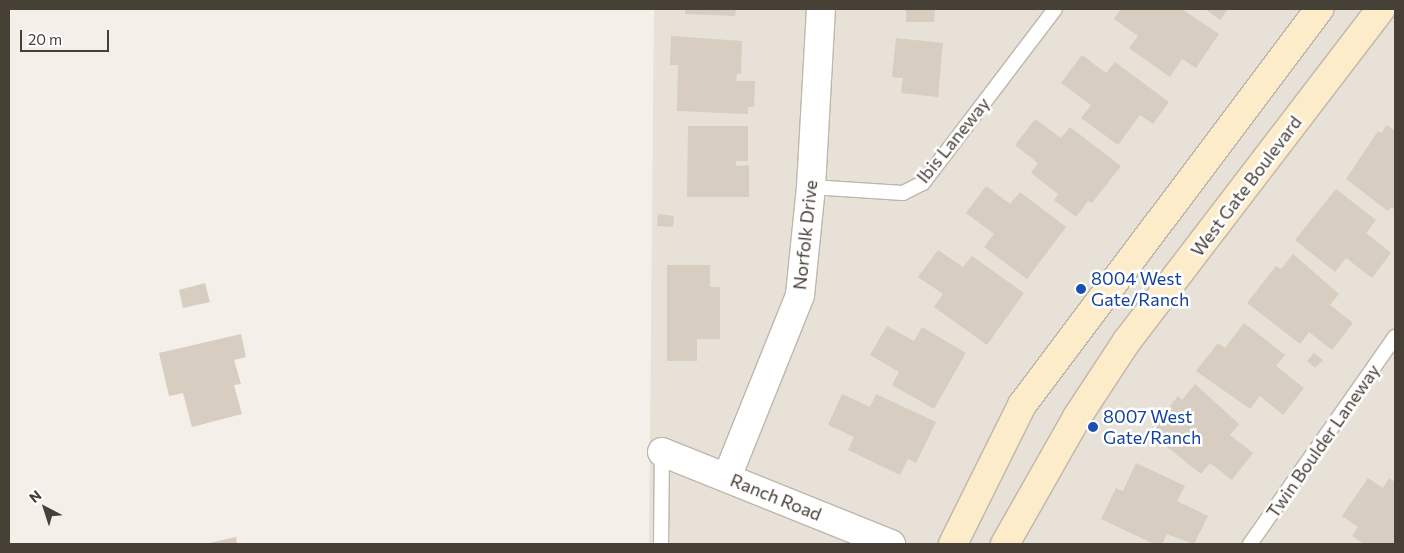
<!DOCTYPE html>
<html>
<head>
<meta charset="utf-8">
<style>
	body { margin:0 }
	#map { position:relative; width:1404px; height:553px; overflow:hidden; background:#f4efe9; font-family:Commissioner,sans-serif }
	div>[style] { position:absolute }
	.residential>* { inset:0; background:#e7e1d7 }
	.building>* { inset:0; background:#d8cdc1 }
	.roads { filter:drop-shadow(1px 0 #bfb6ab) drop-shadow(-1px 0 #bfb6ab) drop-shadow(0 1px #bfb6ab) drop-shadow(0 -1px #bfb6ab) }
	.lane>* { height:14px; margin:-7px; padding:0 7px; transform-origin:7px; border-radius:7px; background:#fff }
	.street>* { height:28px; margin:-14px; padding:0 14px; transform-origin:14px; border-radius:14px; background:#fff }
	.secondary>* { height:28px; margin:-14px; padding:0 14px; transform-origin:14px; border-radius:14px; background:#fdecca }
	.dots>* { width:14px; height:14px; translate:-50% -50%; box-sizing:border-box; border:2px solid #fff; border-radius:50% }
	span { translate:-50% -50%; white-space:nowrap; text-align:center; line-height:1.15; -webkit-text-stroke:5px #fff; paint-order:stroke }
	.street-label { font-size:18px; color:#474037 }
	.transit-label { font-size:18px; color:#164399 }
	.left { translate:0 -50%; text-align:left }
	.frame { position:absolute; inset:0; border:10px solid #474037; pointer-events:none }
	.north { position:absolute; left:20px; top:483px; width:50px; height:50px; -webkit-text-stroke:4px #fff; paint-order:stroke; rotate:320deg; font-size:14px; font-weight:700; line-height:20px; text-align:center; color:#474037 }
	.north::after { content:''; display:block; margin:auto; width:18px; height:22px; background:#474037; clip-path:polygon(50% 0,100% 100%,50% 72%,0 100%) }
	.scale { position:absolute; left:20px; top:30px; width:89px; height:22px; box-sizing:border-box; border:2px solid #474037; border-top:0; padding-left:6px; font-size:15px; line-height:18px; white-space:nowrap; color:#474037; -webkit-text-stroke:4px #fff; paint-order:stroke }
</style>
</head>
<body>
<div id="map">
	<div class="residential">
		<i style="clip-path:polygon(654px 9px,1395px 9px,1395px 544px,649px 544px)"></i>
	</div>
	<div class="building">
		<i style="clip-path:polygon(685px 9px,736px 9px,735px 16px,685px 14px)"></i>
		<i style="clip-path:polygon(906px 9px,935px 9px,934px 22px,906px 22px)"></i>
		<i style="clip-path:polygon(1121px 9px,1182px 9px,1219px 34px,1196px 68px,1182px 59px,1170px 77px,1129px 48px,1138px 36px,1114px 19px)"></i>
		<i style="clip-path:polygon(1205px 9px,1228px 9px,1220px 20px)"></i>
		<i style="clip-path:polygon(671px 36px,742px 41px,741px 74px,737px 73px,736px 81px,755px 81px,754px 107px,748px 107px,748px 114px,677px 111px,678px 65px,670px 65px)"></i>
		<i style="clip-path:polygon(896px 38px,943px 43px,938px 97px,901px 93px,903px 78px,892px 77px)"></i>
		<i style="clip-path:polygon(1082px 55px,1106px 73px,1115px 62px,1169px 102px,1153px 124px,1140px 115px,1118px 145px,1081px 118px,1091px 105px,1061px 83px)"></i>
		<i style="clip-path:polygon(1035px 119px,1061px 138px,1070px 127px,1121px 166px,1092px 203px,1088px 201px,1076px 217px,1054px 200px,1058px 194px,1031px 173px,1038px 163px,1015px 145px)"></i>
		<i style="clip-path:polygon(1387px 125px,1395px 131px,1395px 210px,1391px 207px,1388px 211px,1346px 179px,1378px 131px,1381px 133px)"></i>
		<i style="clip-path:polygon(688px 126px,748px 126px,748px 161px,736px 161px,736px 166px,749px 165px,749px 197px,687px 197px)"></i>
		<i style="clip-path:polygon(986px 186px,1010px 204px,1020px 192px,1066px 227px,1027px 279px,984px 247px,994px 234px,966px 213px)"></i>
		<i style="clip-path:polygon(1336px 189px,1376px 220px,1366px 233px,1391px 253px,1372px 278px,1346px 258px,1335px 272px,1295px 240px)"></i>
		<i style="clip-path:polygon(658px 214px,674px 216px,673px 227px,657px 226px)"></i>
		<i style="clip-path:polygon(938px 250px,963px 267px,972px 256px,1024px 293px,987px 345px,934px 307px,943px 294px,918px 277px)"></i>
		<i style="clip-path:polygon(1293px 254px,1339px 294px,1330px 305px,1353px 323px,1332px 350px,1309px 332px,1300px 344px,1247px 303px,1276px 266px,1281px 269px)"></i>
		<i style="clip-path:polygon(667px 265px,710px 265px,710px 287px,720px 287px,720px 339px,697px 339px,697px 361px,667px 361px)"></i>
		<i style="clip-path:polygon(205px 283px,210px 302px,183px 308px,179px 290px)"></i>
		<i style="clip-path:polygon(1244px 323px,1285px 355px,1276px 366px,1304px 388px,1283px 415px,1260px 396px,1250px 409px,1196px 371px,1218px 343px,1225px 348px)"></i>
		<i style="clip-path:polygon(887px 326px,914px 341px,922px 327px,966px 353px,934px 409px,892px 385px,899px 372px,870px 355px)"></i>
		<i style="clip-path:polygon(241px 334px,246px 357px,234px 360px,241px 384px,234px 385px,242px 414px,192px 427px,183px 393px,169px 396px,159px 353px)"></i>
		<i style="clip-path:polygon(1314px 353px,1323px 360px,1315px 368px,1307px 361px)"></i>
		<i style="clip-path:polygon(1195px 384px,1239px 424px,1230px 435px,1253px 453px,1232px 480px,1210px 463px,1201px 474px,1162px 443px,1159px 447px,1146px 436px,1178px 396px,1182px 400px)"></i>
		<i style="clip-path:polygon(842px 394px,870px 407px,876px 394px,936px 422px,916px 463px,908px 459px,900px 475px,848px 450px,854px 437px,828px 425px)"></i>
		<i style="clip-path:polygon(1136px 463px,1185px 486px,1177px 501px,1208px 516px,1194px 544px,1167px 534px,1162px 544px,1154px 544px,1101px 519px,1116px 488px,1123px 491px)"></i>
		<i style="clip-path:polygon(1368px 478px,1383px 488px,1389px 478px,1395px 482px,1395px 544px,1364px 544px,1352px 536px,1358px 527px,1342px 516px)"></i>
		<i style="clip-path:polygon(236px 537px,237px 544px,209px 544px,209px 543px)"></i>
	</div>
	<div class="roads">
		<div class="lane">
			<i style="left:811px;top:187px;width:92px;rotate:3.7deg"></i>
			<i style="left:903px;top:193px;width:22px;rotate:-27deg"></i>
			<i style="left:923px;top:183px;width:218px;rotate:-52.8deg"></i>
			<i style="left:661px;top:544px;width:92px;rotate:-89.4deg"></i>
			<i style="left:1250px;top:544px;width:253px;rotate:-55deg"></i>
		</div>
		<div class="street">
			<i style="left:662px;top:452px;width:247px;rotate:21.9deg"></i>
			<i style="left:727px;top:477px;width:196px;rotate:-68.1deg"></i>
			<i style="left:800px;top:295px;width:109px;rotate:-84.2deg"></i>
			<i style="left:811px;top:187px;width:178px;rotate:-86.8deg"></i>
		</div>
		<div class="secondary">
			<i style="left:953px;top:544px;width:155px;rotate:-63.6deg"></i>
			<i style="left:1022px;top:405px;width:495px;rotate:-53.1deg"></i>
			<i style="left:1005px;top:544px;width:146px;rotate:-60.4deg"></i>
			<i style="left:1077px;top:417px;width:91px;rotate:-56.7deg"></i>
			<i style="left:1127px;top:341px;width:418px;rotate:-52.6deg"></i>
		</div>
	</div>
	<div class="dots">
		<i style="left:1081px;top:289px;background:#1a4fb4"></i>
		<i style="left:1093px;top:427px;background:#1a4fb4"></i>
	</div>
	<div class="street-label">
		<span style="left:953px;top:140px;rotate:-51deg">Ibis Laneway</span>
		<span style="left:1246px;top:186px;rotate:-53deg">West Gate Boulevard</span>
		<span style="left:805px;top:235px;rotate:-84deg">Norfolk Drive</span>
		<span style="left:1323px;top:441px;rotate:-55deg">Twin Boulder Laneway</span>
		<span style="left:776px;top:497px;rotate:22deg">Ranch Road</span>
	</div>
	<div class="transit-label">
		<span class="left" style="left:1091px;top:289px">8004 West<br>Gate/Ranch</span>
		<span class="left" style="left:1103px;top:427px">8007 West<br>Gate/Ranch</span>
	</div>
	<div class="frame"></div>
	<div class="north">N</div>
	<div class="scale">20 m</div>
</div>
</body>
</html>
